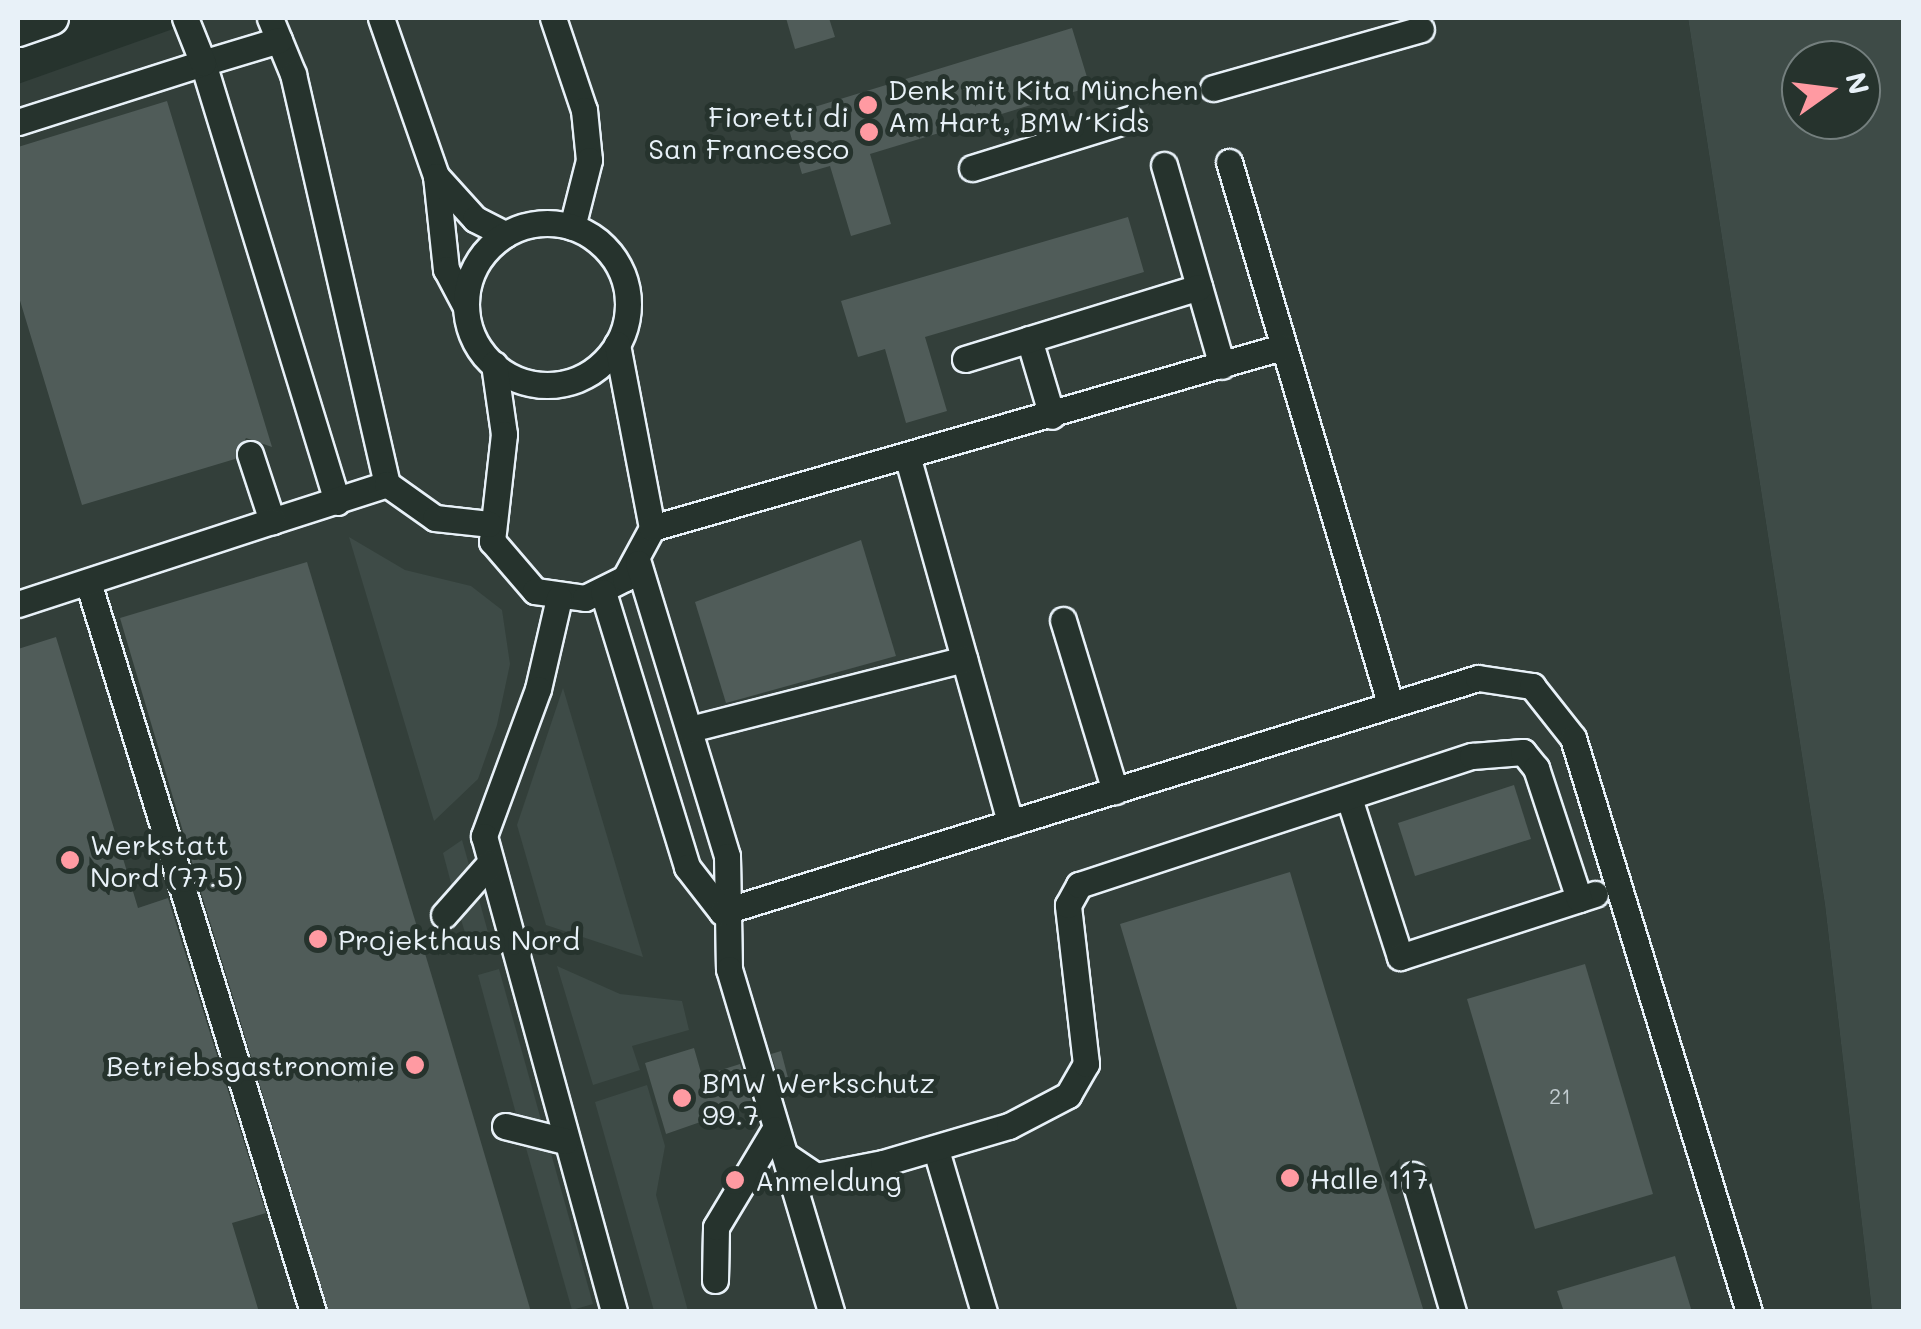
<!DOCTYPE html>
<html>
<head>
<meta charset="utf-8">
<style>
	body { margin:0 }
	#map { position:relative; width:1921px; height:1329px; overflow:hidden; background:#26332d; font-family:Mali,sans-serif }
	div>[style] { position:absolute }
	.built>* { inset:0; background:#333f3a }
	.green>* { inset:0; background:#3e4b47 }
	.building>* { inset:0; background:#505c59 }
	.roads { filter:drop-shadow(2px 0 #e8f1f8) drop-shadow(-2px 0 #e8f1f8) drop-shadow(0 2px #e8f1f8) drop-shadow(0 -2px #e8f1f8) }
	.minor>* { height:25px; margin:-12.5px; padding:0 12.5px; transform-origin:12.5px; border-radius:12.5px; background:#26332d }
	.minor>.ring { margin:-12.5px; padding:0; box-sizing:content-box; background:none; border:25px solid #26332d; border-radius:50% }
	.major>* { height:32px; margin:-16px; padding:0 16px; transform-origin:16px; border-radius:16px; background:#26332d }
	.dots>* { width:28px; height:28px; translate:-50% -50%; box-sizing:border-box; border:5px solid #26332d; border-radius:50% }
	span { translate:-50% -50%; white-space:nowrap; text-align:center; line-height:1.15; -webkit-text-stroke:10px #26332d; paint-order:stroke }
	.number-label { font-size:22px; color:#c2ccd0 }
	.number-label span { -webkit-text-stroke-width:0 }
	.poi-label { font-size:28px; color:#e8f1f8 }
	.left { translate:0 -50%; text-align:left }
	.right { translate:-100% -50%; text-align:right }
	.frame { position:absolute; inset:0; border:20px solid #e8f1f8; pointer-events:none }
	.north { position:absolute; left:1781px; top:40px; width:100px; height:100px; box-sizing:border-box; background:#26332d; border:2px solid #747f7e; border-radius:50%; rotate:76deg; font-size:28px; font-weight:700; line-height:40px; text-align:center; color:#e8f1f8 }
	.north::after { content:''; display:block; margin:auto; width:35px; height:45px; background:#ff9aa2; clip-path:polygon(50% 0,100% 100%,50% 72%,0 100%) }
</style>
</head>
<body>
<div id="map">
	<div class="built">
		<i style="clip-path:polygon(204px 18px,1688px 18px,1825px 905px,1872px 1311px,18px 1312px,18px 84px)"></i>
	</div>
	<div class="green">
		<i style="clip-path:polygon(evenodd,1688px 18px,1903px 18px,1903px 1311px,1872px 1311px,1825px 905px,1688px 18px,1801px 60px,1861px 60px,1861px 120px,1801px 120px,1801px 60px)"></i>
		<i style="clip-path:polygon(349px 537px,405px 570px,471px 586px,502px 610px,510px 664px,497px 725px,478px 779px,434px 821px)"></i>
		<i style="clip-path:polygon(563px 688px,643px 957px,546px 925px,517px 825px)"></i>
		<i style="clip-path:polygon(462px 840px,471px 872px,454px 894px,443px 853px)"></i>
		<i style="clip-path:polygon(477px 892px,492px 947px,471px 953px,460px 916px)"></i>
		<i style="clip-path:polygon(557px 966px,620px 994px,682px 1001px,689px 1030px,632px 1046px,640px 1070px,593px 1085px)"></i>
		<i style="clip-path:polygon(499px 969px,543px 1127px,518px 1121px,478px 975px)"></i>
		<i style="clip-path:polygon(647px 1085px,665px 1146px,656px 1195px,688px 1311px,654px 1311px,595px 1102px)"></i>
		<i style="clip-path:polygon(522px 1134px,549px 1146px,593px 1304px,572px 1310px)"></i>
	</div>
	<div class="building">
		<i style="clip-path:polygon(786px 18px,829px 18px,835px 37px,795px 49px)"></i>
		<i style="clip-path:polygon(1072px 28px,1090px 87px,870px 154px,891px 224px,851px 236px,830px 166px,802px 174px,785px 116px)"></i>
		<i style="clip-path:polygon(167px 101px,272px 447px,246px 438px,235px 459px,82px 505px,18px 294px,18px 147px)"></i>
		<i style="clip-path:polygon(1128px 217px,1144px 272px,925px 337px,947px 411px,906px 423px,885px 349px,858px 357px,841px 301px)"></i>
		<i style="clip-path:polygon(861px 540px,896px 656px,726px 703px,695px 602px)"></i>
		<i style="clip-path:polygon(307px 562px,436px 990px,531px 1312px,329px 1312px,200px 889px,120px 618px)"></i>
		<i style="clip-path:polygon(56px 637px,138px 908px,168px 898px,266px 1213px,232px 1223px,259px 1312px,18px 1312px,18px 649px)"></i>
		<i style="clip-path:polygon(1514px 785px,1531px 839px,1415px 876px,1398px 823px)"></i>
		<i style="clip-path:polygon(1290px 872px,1326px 993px,1424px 1312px,1238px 1312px,1156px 1045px,1120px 924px)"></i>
		<i style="clip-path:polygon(1585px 964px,1653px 1194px,1535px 1229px,1467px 999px)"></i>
		<i style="clip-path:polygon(694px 1048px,702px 1076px,740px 1064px,752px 1104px,666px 1134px,645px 1063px)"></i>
		<i style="clip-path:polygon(781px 1051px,792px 1093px,784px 1095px,771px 1054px)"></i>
		<i style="clip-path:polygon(1675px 1256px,1692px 1312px,1564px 1312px,1557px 1291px)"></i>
	</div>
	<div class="roads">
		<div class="minor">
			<i style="left:270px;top:18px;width:61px;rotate:67.7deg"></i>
			<i style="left:293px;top:74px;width:421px;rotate:77.1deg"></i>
			<i style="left:381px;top:18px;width:167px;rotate:70.8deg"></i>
			<i style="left:436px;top:176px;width:94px;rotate:83.9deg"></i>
			<i style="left:446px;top:269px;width:43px;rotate:62.2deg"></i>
			<i style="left:553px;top:18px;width:97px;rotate:71.4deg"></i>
			<i style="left:584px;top:110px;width:50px;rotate:84.3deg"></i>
			<i style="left:589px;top:160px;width:69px;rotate:104.2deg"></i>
			<i style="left:279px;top:40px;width:79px;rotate:163.2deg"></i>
			<i style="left:203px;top:63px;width:459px;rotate:73deg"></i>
			<i style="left:1213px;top:88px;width:216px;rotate:-15.8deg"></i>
			<i style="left:18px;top:122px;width:194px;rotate:-17.7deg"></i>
			<i style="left:203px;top:63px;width:48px;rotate:-111.8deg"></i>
			<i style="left:1229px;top:162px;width:564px;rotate:73.43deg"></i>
			<i style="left:1164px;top:165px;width:209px;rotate:73.9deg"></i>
			<i style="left:972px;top:168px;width:165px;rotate:-17.2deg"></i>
			<i style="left:436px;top:176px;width:58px;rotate:47.8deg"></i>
			<i style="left:475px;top:219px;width:34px;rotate:27deg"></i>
			<i class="ring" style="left:466px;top:223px;width:137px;height:137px"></i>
			<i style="left:1029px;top:339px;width:80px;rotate:73.4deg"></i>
			<i style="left:965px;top:359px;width:245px;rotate:-17.1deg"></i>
			<i style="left:494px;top:364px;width:71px;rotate:81.9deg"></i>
			<i style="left:504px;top:434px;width:108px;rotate:96.4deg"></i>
			<i style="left:492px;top:541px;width:66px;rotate:49.3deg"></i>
			<i style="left:535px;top:591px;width:50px;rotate:8deg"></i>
			<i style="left:585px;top:598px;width:45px;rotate:-26.6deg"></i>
			<i style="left:625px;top:578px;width:57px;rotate:-61.6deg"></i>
			<i style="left:652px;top:528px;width:187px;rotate:-100.8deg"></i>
			<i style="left:250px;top:454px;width:71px;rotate:71.8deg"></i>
			<i style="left:272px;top:521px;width:121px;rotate:-17.8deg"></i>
			<i style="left:387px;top:484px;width:59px;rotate:35.3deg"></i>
			<i style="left:435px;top:518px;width:54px;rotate:6.3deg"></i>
			<i style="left:908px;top:459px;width:378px;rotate:74.3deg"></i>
			<i style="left:652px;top:528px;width:655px;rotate:-16.03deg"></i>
			<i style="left:638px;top:563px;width:306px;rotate:73.1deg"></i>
			<i style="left:727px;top:856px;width:113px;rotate:89deg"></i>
			<i style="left:729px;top:969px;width:358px;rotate:73.4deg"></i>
			<i style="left:88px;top:582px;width:764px;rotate:72.87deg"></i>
			<i style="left:603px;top:592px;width:288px;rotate:73deg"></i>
			<i style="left:687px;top:867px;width:57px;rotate:52.1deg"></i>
			<i style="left:559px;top:598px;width:93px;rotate:103deg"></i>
			<i style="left:538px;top:689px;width:157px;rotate:110.2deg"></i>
			<i style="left:484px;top:836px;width:493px;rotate:74.7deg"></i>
			<i style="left:18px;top:604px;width:267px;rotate:-18.1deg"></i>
			<i style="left:1063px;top:620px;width:179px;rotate:73.1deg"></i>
			<i style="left:690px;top:729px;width:283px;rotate:-14.3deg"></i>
			<i style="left:1349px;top:798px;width:167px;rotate:72.2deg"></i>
			<i style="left:1400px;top:957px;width:205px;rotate:-17.9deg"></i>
			<i style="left:722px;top:912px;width:791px;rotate:-17.2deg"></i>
			<i style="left:1478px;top:678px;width:55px;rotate:8.4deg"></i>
			<i style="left:1532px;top:686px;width:66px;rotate:51.7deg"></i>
			<i style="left:1573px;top:738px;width:600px;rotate:72.95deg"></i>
			<i style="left:444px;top:915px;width:69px;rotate:-48.5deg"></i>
			<i style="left:505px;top:1126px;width:62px;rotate:14deg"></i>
			<i style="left:936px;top:1150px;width:169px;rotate:73.5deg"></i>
			<i style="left:788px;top:1157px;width:34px;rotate:34deg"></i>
			<i style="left:816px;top:1176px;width:68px;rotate:-11deg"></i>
			<i style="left:883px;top:1163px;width:131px;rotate:-16.4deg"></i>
			<i style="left:1009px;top:1126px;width:67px;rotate:-27.7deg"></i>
			<i style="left:1068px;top:1095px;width:36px;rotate:-60deg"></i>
			<i style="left:1086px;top:1064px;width:160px;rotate:-96.5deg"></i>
			<i style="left:1068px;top:905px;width:23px;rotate:-61deg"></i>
			<i style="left:1079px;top:885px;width:414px;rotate:-18.2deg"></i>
			<i style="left:1472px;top:756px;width:51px;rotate:-4.5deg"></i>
			<i style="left:1523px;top:752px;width:21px;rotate:51deg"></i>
			<i style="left:1536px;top:768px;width:138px;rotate:71.8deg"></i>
			<i style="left:1413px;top:1175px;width:143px;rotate:73.7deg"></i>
			<i style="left:715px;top:1280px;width:53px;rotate:-88.9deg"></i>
			<i style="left:716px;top:1227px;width:114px;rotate:-59deg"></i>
		</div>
		<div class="major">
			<i style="left:18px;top:30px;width:36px;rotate:-19deg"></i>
		</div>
	</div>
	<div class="dots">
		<i style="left:868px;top:105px;background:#ff9aa2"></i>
		<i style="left:869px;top:132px;background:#ff9aa2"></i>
		<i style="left:70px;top:860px;background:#ff9aa2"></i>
		<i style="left:318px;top:939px;background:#ff9aa2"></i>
		<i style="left:415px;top:1065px;background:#ff9aa2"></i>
		<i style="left:682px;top:1098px;background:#ff9aa2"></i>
		<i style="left:1290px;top:1178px;background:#ff9aa2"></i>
		<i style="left:735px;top:1180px;background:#ff9aa2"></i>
	</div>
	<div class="number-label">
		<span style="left:1560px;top:1096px">21</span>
	</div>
	<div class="poi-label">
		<span class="left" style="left:888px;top:105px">Denk mit Kita München<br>Am Hart, BMW Kids</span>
		<span class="right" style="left:849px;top:132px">Fioretti di<br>San Francesco</span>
		<span class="left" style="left:90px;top:860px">Werkstatt<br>Nord (77.5)</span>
		<span class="left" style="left:338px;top:939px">Projekthaus Nord</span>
		<span class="right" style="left:395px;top:1065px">Betriebsgastronomie</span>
		<span class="left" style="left:702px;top:1098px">BMW Werkschutz<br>99.7</span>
		<span class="left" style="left:1310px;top:1178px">Halle 117</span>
		<span class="left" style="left:755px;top:1180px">Anmeldung</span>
	</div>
	<div class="frame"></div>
	<div class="north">N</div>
</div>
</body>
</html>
